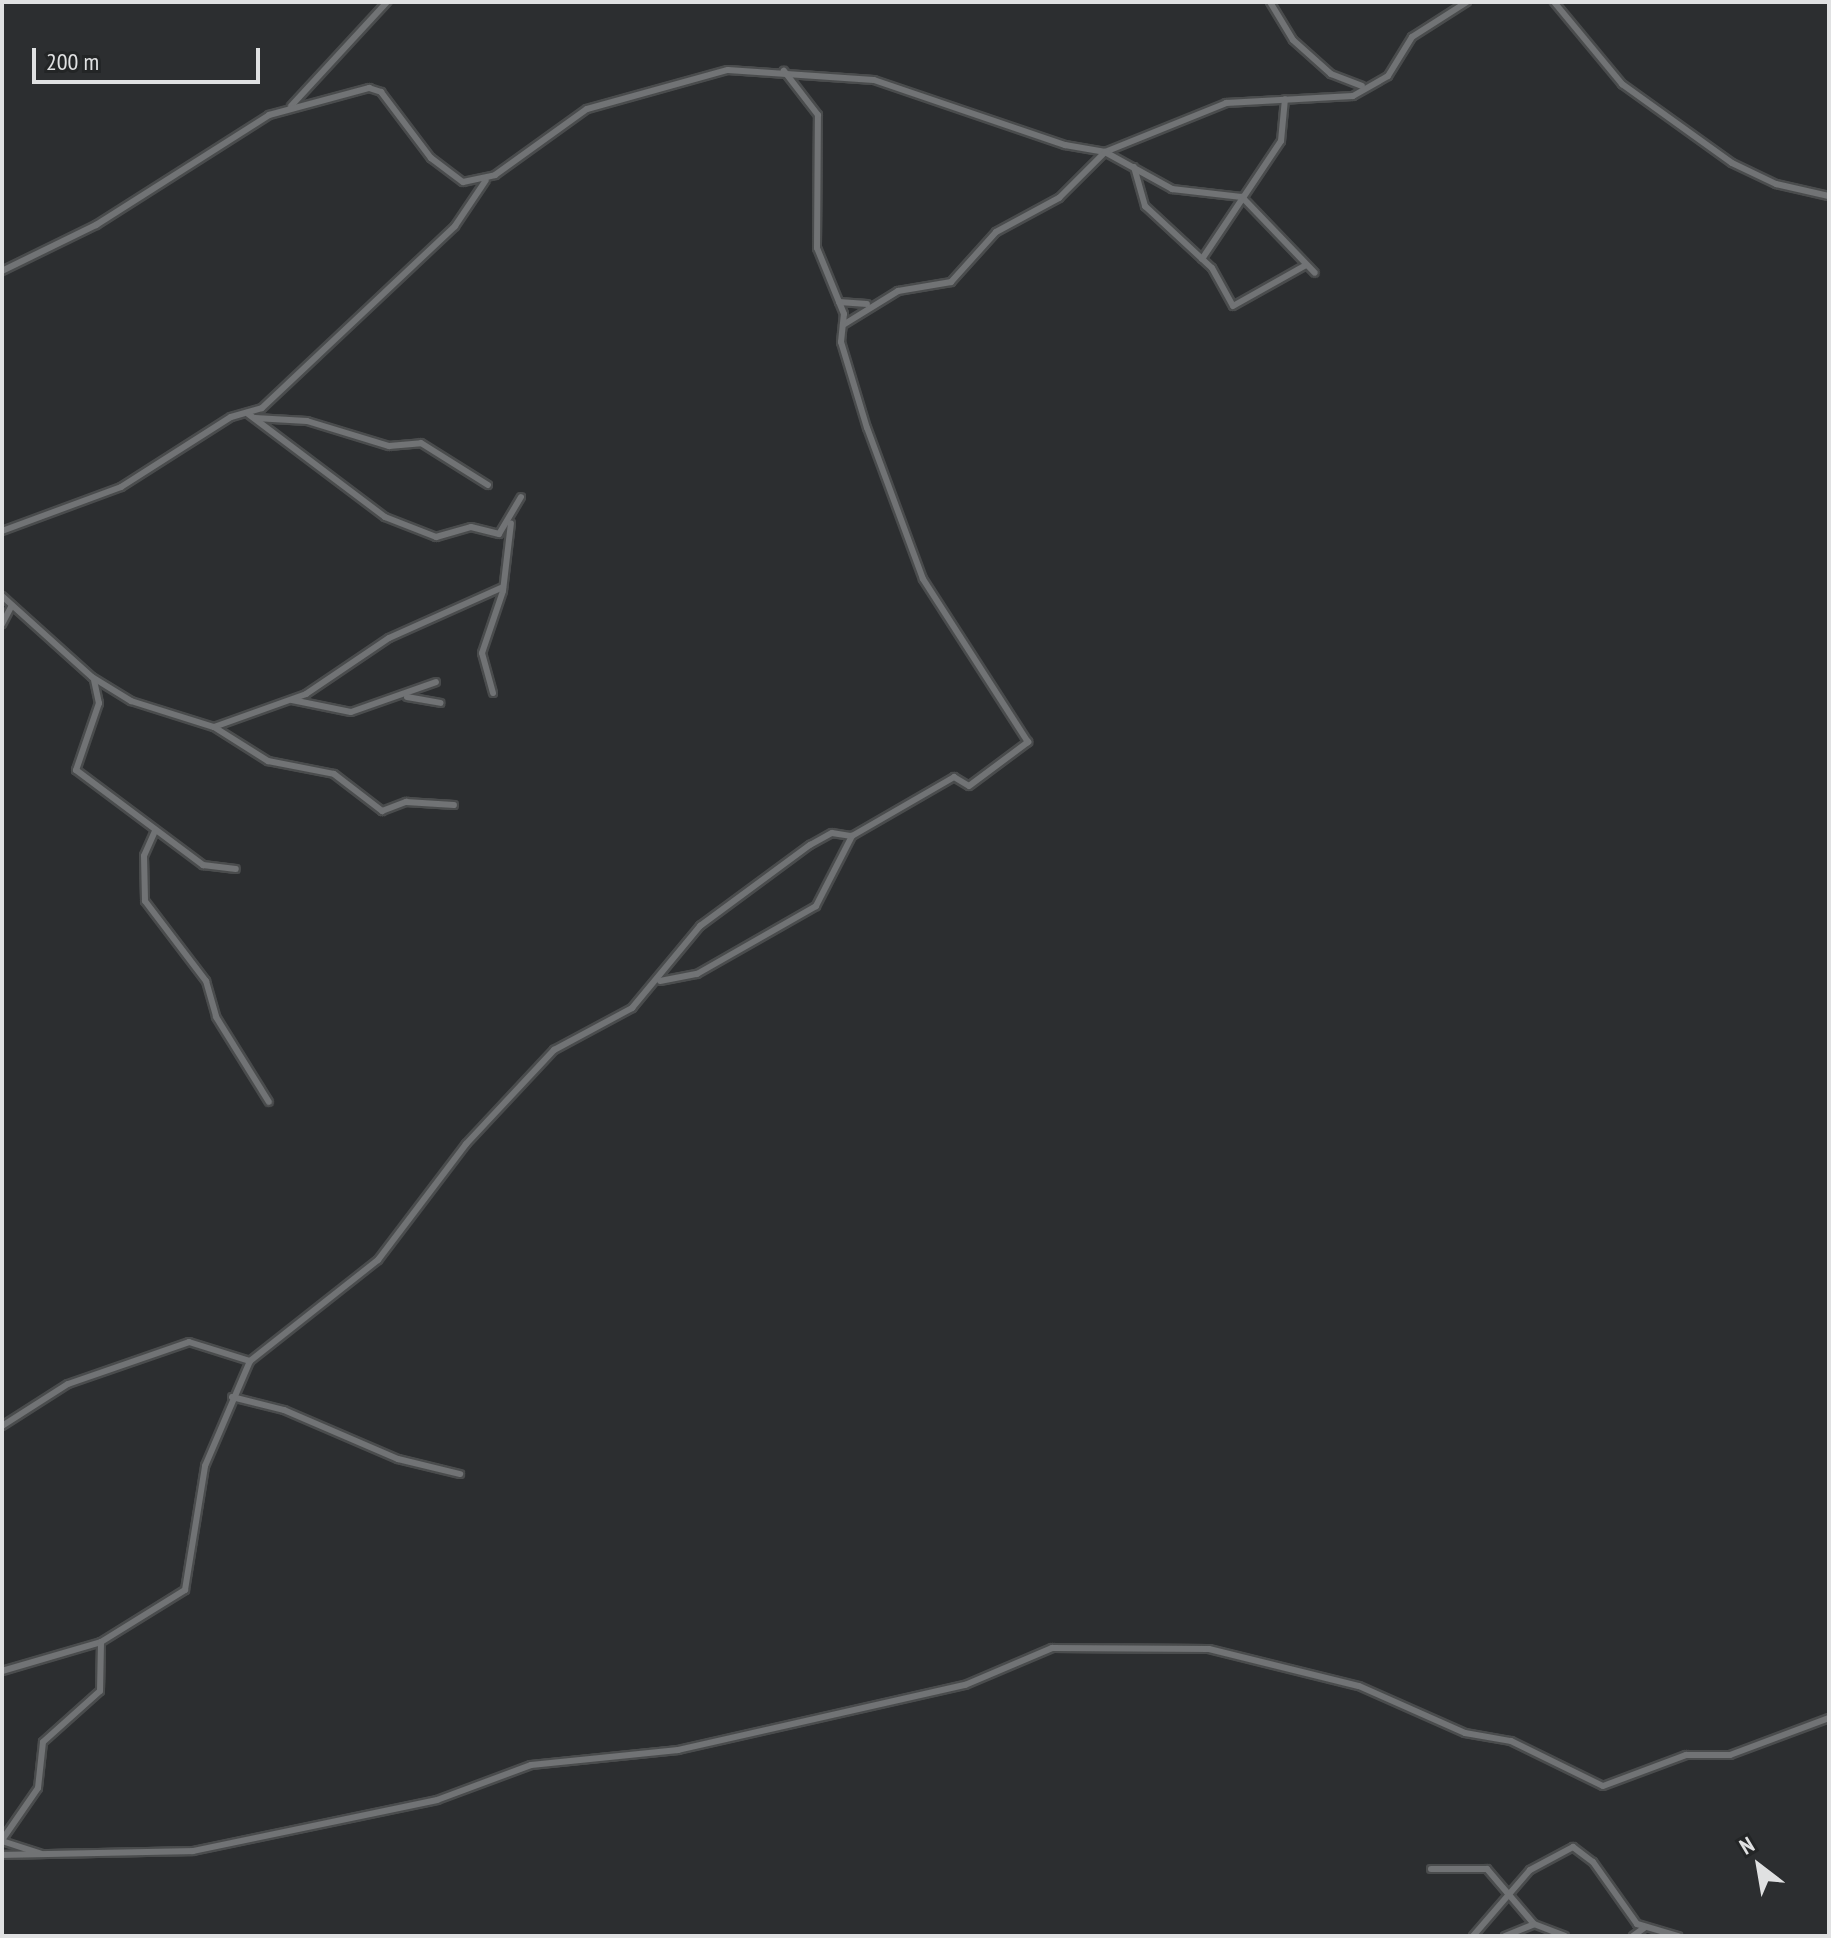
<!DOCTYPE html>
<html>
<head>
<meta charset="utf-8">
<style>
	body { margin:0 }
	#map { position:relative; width:1831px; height:1938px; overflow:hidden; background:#2c2e30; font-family:"PT Sans Narrow",sans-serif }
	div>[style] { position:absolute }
	.roads { filter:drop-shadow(2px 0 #4a4c4d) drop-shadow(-2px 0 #4a4c4d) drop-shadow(0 2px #4a4c4d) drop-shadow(0 -2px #4a4c4d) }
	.minor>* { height:6px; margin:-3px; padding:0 3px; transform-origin:3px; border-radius:3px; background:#717375 }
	span { translate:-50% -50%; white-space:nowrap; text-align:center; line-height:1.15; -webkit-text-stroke:7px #232526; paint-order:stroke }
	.frame { position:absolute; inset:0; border:4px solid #e0e1e2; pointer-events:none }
	.north { position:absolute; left:1719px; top:1826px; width:80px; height:80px; -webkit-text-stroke:6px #232526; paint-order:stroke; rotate:329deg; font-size:22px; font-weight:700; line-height:32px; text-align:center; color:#e0e1e2 }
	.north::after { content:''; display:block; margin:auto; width:28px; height:36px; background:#e0e1e2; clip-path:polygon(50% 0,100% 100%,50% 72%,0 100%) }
	.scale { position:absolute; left:32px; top:48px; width:228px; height:36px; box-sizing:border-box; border:4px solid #e0e1e2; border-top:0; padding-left:10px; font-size:24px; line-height:28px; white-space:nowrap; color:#e0e1e2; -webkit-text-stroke:6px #232526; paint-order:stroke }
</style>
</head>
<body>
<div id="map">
	<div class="roads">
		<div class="minor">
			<i style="left:1270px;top:2px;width:44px;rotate:58.8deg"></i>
			<i style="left:1293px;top:40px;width:51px;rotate:41.8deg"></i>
			<i style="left:1331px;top:74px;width:33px;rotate:21deg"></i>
			<i style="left:1554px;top:2px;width:107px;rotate:50.3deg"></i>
			<i style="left:1622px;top:84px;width:135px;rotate:35.7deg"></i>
			<i style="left:1732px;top:163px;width:49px;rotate:25.5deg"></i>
			<i style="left:1776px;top:184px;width:54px;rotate:12.8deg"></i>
			<i style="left:291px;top:106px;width:142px;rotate:-47.3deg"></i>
			<i style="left:1134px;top:167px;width:41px;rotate:74.2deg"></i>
			<i style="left:1145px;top:206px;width:91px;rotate:42.8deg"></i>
			<i style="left:1212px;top:268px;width:43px;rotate:61.1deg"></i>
			<i style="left:1233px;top:306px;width:84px;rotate:-29.3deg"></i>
			<i style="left:1202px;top:259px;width:142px;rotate:-56.2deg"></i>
			<i style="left:1281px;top:141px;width:42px;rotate:-84.6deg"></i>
			<i style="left:2px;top:271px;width:105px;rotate:-26.1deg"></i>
			<i style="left:96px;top:225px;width:205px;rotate:-32.4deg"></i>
			<i style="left:269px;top:115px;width:104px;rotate:-15.1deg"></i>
			<i style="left:369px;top:88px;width:13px;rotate:18deg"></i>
			<i style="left:381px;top:92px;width:83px;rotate:52.9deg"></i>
			<i style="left:431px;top:158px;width:40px;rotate:37deg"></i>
			<i style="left:463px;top:182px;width:33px;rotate:-12deg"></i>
			<i style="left:495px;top:175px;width:113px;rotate:-35.7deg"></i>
			<i style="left:587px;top:109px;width:146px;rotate:-15.5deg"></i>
			<i style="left:728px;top:70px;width:146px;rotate:3.9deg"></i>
			<i style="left:874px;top:80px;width:202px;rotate:18.8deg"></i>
			<i style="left:1065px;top:145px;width:41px;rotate:9.9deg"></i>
			<i style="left:1105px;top:152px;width:131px;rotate:-22deg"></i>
			<i style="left:1226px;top:103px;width:127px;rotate:-3.2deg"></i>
			<i style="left:1353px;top:96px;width:40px;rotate:-29.7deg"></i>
			<i style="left:1388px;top:76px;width:46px;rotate:-58.4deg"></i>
			<i style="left:1412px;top:37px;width:65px;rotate:-32.5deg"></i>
			<i style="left:839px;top:302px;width:28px;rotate:4deg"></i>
			<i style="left:843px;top:325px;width:65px;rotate:-31.7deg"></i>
			<i style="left:898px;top:291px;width:54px;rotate:-9.6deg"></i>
			<i style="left:951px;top:282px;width:67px;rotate:-48deg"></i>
			<i style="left:996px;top:232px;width:72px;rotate:-28.4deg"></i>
			<i style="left:1059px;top:198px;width:65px;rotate:-45deg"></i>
			<i style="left:1105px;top:152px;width:77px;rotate:28.9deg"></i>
			<i style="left:1172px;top:189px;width:70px;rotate:6.5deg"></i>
			<i style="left:1242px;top:197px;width:105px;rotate:46.2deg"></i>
			<i style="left:247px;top:413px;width:173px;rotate:37deg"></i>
			<i style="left:385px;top:517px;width:55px;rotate:21.4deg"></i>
			<i style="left:436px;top:537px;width:36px;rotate:-16deg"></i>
			<i style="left:471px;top:527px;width:29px;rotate:14deg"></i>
			<i style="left:499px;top:534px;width:43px;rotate:-59.3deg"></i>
			<i style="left:255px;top:418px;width:52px;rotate:3.3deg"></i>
			<i style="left:307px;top:421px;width:86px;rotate:17deg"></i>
			<i style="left:389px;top:446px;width:32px;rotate:-5deg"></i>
			<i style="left:421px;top:443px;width:79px;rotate:32.1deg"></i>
			<i style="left:2px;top:531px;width:127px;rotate:-20.3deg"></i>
			<i style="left:121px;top:487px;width:130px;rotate:-32.5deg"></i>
			<i style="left:231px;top:417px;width:32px;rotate:-16deg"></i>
			<i style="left:262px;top:408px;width:265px;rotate:-43.3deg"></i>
			<i style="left:455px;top:226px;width:55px;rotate:-56deg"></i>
			<i style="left:2px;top:596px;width:121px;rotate:42deg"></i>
			<i style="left:92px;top:677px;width:46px;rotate:31.6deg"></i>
			<i style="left:131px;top:701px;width:87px;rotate:17.4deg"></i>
			<i style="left:214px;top:727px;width:98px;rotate:-19.7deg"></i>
			<i style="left:306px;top:694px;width:100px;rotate:-34deg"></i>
			<i style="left:389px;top:638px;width:125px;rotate:-24.1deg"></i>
			<i style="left:2px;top:624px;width:21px;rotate:-62deg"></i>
			<i style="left:94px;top:680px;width:24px;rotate:78deg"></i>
			<i style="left:99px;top:703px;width:71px;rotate:108.9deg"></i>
			<i style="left:76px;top:770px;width:159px;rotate:36.8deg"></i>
			<i style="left:203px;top:865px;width:33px;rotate:7deg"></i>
			<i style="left:493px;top:693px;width:41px;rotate:-105.4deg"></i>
			<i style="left:482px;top:653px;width:65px;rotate:-71.3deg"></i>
			<i style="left:503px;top:591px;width:68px;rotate:-83.3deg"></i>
			<i style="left:407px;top:697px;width:34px;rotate:10deg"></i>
			<i style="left:292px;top:700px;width:60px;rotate:11.5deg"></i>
			<i style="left:351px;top:712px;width:90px;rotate:-19.4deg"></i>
			<i style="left:214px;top:727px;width:64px;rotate:32.2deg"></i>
			<i style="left:268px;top:761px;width:67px;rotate:11.1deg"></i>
			<i style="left:334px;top:774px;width:61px;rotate:37.6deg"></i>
			<i style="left:382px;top:811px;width:26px;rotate:-21deg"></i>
			<i style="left:406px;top:802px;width:48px;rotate:3.6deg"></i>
			<i style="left:155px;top:831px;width:27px;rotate:114deg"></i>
			<i style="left:144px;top:856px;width:45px;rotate:88.7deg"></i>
			<i style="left:145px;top:901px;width:101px;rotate:52.7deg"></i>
			<i style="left:206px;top:981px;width:37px;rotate:74deg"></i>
			<i style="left:216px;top:1017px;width:100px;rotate:58.1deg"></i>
			<i style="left:660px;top:981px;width:38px;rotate:-11deg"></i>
			<i style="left:697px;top:974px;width:137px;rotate:-29.7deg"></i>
			<i style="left:816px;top:906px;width:79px;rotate:-62.8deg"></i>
			<i style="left:232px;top:1397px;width:54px;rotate:14deg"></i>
			<i style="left:284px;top:1410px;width:124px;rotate:23.3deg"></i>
			<i style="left:398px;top:1459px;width:64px;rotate:13.6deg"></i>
			<i style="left:2px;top:1426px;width:78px;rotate:-32.5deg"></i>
			<i style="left:68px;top:1384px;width:128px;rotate:-19.1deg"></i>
			<i style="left:189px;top:1342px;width:64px;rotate:17.3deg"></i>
			<i style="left:2px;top:1671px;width:103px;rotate:-16.3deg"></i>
			<i style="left:101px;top:1642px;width:99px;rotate:-31.8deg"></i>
			<i style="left:185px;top:1590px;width:126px;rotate:-80.8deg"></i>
			<i style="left:205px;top:1466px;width:114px;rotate:-66.8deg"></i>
			<i style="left:250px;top:1361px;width:163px;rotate:-38.3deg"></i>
			<i style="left:378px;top:1260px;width:146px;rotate:-52.8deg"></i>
			<i style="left:466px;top:1144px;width:129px;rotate:-46.9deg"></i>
			<i style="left:554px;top:1050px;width:89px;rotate:-28.3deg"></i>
			<i style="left:632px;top:1008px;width:107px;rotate:-50.3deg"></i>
			<i style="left:700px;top:926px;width:137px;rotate:-36.4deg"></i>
			<i style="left:810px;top:845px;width:25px;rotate:-29deg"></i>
			<i style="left:832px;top:833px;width:20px;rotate:9deg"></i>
			<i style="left:852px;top:836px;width:118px;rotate:-30deg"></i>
			<i style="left:954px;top:777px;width:17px;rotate:31deg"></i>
			<i style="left:969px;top:786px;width:74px;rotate:-36.7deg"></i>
			<i style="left:1028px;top:742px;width:194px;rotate:-122.8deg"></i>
			<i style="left:923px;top:579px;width:161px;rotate:-110.3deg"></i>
			<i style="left:867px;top:428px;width:90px;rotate:-106.8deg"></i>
			<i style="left:841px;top:342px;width:28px;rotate:-84deg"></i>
			<i style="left:844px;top:314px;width:71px;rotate:-112.2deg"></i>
			<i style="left:817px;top:248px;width:133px;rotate:-89.6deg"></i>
			<i style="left:818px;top:115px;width:56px;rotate:-127.7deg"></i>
			<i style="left:2px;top:1840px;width:63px;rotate:-55.3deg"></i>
			<i style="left:38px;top:1788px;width:46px;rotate:-83.8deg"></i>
			<i style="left:43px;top:1742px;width:76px;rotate:-41.8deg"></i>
			<i style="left:100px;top:1691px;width:49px;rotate:-88.8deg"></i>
			<i style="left:2px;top:1841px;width:40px;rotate:18deg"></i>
			<i style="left:2px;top:1855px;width:191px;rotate:-1.2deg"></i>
			<i style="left:193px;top:1851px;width:249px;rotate:-11.8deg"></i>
			<i style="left:437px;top:1800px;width:100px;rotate:-20.4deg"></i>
			<i style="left:531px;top:1765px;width:148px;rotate:-5.8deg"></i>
			<i style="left:678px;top:1750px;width:294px;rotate:-12.8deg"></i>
			<i style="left:965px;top:1685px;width:95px;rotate:-23deg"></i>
			<i style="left:1052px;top:1648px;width:157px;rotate:0.4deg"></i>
			<i style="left:1209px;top:1649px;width:154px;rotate:13.9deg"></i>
			<i style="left:1359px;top:1686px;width:116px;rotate:23.9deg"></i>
			<i style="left:1465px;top:1733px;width:47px;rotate:9.9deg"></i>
			<i style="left:1511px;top:1741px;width:102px;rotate:26.1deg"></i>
			<i style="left:1603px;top:1786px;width:89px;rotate:-20.5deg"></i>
			<i style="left:1686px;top:1755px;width:44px"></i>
			<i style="left:1730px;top:1755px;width:106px;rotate:-20.5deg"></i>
			<i style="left:1431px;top:1869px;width:56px"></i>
			<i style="left:1487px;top:1869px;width:72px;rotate:49.5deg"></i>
			<i style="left:1534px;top:1924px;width:33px;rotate:21deg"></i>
			<i style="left:1473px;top:1936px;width:87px;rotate:-49.2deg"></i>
			<i style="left:1530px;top:1870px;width:49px;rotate:-28.1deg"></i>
			<i style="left:1573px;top:1847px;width:25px;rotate:37deg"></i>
			<i style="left:1593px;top:1862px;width:76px;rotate:54.6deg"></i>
			<i style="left:1637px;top:1924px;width:43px;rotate:16.3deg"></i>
			<i style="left:1505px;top:1936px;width:31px;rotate:-22deg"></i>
			<i style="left:1633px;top:1936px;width:14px;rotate:-36deg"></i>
		</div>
	</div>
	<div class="frame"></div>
	<div class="north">N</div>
	<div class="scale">200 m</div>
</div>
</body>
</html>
